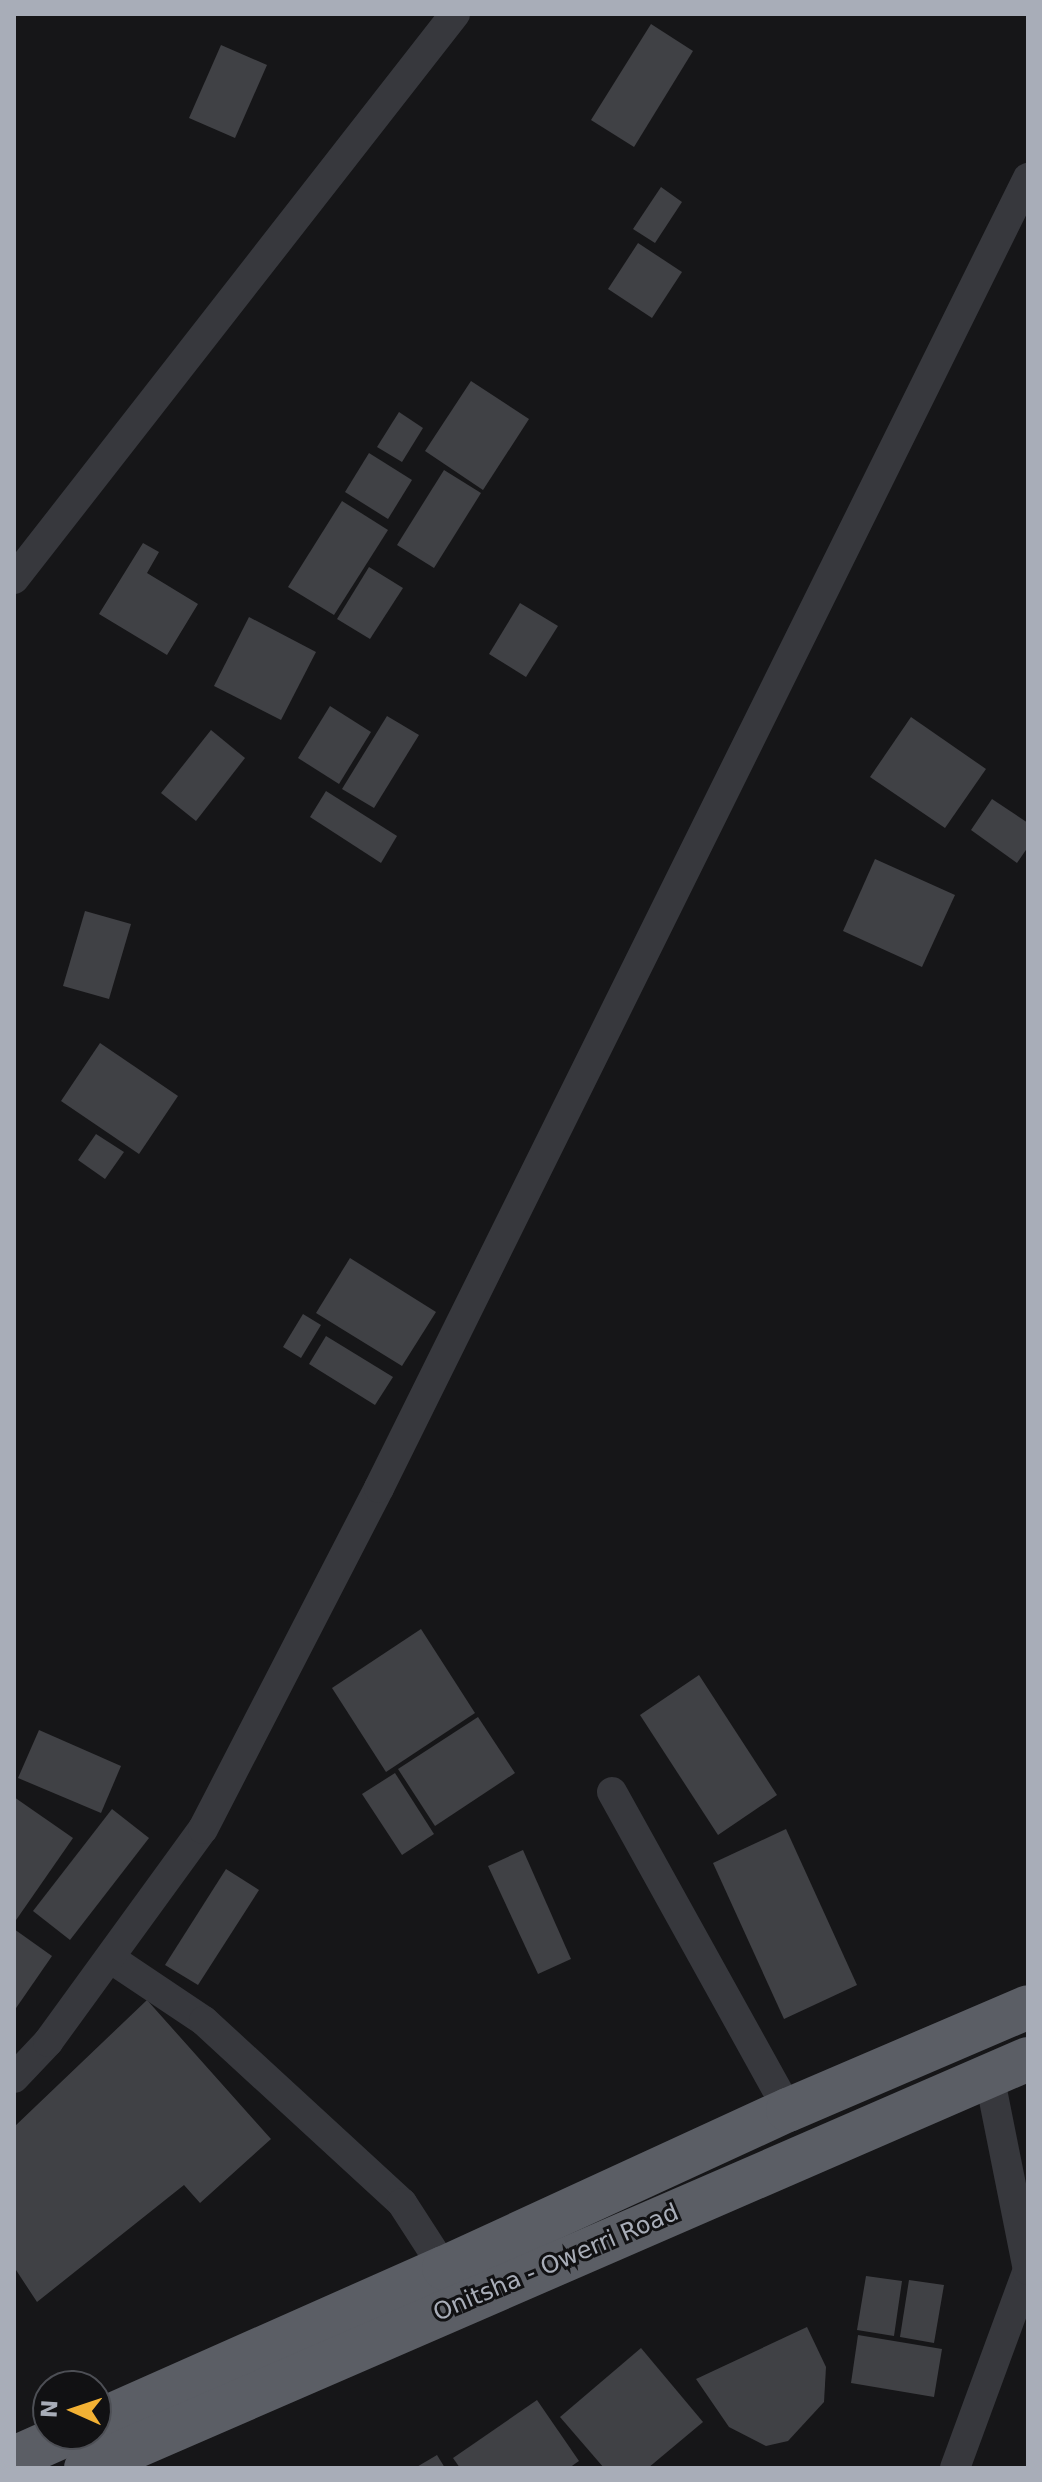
<!DOCTYPE html>
<html>
<head>
<meta charset="utf-8">
<style>
	body { margin:0 }
	#map { position:relative; width:1042px; height:2482px; overflow:hidden; background:#161618; font-family:"DejaVu Sans",sans-serif }
	div>[style] { position:absolute }
	.building>* { inset:0; background:#404145 }
	.minor>* { height:30px; margin:-15px; padding:0 15px; transform-origin:15px; border-radius:15px; background:#37383d }
	.trunk>* { height:44px; margin:-22px; padding:0 22px; transform-origin:22px; border-radius:22px; background:#5b5e65 }
	span { translate:-50% -50%; white-space:nowrap; text-align:center; line-height:1.15; -webkit-text-stroke:6px #111113; paint-order:stroke }
	.street-label { font-size:24px; color:#a8adb8 }
	.frame { position:absolute; inset:0; border:16px solid #a8adb8; pointer-events:none }
	.north { position:absolute; left:32px; top:2370px; width:80px; height:80px; box-sizing:border-box; background:#111113; border:2px solid #4d4f55; border-radius:50%; rotate:273deg; font-size:22px; font-weight:700; line-height:32px; text-align:center; color:#a8adb8 }
	.north::after { content:''; display:block; margin:auto; width:28px; height:36px; background:#f2b134; clip-path:polygon(50% 0,100% 100%,50% 72%,0 100%) }
</style>
</head>
<body>
<div id="map">
	<div class="building">
		<i style="clip-path:polygon(651px 24px,693px 51px,634px 147px,591px 120px)"></i>
		<i style="clip-path:polygon(221px 45px,267px 65px,235px 138px,189px 118px)"></i>
		<i style="clip-path:polygon(661px 187px,682px 202px,655px 243px,633px 229px)"></i>
		<i style="clip-path:polygon(638px 243px,682px 272px,652px 318px,608px 289px)"></i>
		<i style="clip-path:polygon(471px 381px,529px 419px,483px 490px,425px 451px)"></i>
		<i style="clip-path:polygon(399px 412px,423px 428px,402px 462px,377px 447px)"></i>
		<i style="clip-path:polygon(369px 453px,412px 480px,388px 519px,345px 492px)"></i>
		<i style="clip-path:polygon(444px 470px,481px 493px,434px 568px,397px 545px)"></i>
		<i style="clip-path:polygon(342px 501px,388px 530px,334px 615px,288px 587px)"></i>
		<i style="clip-path:polygon(143px 543px,159px 552px,147px 573px,198px 604px,167px 655px,99px 614px)"></i>
		<i style="clip-path:polygon(369px 567px,403px 588px,370px 639px,337px 619px)"></i>
		<i style="clip-path:polygon(520px 603px,558px 626px,526px 677px,489px 654px)"></i>
		<i style="clip-path:polygon(249px 617px,316px 652px,281px 720px,214px 686px)"></i>
		<i style="clip-path:polygon(330px 706px,371px 732px,339px 784px,298px 758px)"></i>
		<i style="clip-path:polygon(387px 716px,419px 735px,374px 808px,342px 789px)"></i>
		<i style="clip-path:polygon(911px 717px,986px 769px,945px 828px,870px 777px)"></i>
		<i style="clip-path:polygon(211px 730px,245px 758px,196px 821px,161px 793px)"></i>
		<i style="clip-path:polygon(326px 791px,397px 836px,381px 863px,310px 817px)"></i>
		<i style="clip-path:polygon(992px 799px,1028px 823px,1028px 847px,1017px 863px,971px 830px)"></i>
		<i style="clip-path:polygon(875px 859px,955px 895px,922px 967px,843px 931px)"></i>
		<i style="clip-path:polygon(85px 911px,131px 924px,109px 999px,63px 986px)"></i>
		<i style="clip-path:polygon(100px 1043px,178px 1096px,139px 1154px,61px 1101px)"></i>
		<i style="clip-path:polygon(96px 1134px,124px 1152px,105px 1179px,78px 1160px)"></i>
		<i style="clip-path:polygon(350px 1258px,436px 1312px,402px 1366px,316px 1313px)"></i>
		<i style="clip-path:polygon(303px 1314px,321px 1325px,301px 1358px,283px 1347px)"></i>
		<i style="clip-path:polygon(326px 1336px,393px 1377px,375px 1405px,309px 1364px)"></i>
		<i style="clip-path:polygon(421px 1629px,475px 1713px,386px 1772px,332px 1688px)"></i>
		<i style="clip-path:polygon(699px 1675px,777px 1795px,718px 1835px,640px 1715px)"></i>
		<i style="clip-path:polygon(478px 1717px,515px 1773px,435px 1826px,398px 1769px)"></i>
		<i style="clip-path:polygon(39px 1730px,121px 1766px,101px 1813px,18px 1778px)"></i>
		<i style="clip-path:polygon(395px 1773px,434px 1834px,402px 1855px,362px 1794px)"></i>
		<i style="clip-path:polygon(14px 1797px,73px 1838px,14px 1923px)"></i>
		<i style="clip-path:polygon(112px 1809px,149px 1838px,70px 1940px,33px 1911px)"></i>
		<i style="clip-path:polygon(786px 1829px,857px 1985px,784px 2019px,713px 1863px)"></i>
		<i style="clip-path:polygon(523px 1850px,571px 1959px,538px 1974px,488px 1866px)"></i>
		<i style="clip-path:polygon(226px 1869px,259px 1890px,198px 1985px,165px 1965px)"></i>
		<i style="clip-path:polygon(14px 1929px,52px 1956px,14px 2011px)"></i>
		<i style="clip-path:polygon(147px 2000px,271px 2139px,200px 2203px,184px 2185px,37px 2302px,14px 2267px,14px 2127px)"></i>
		<i style="clip-path:polygon(866px 2276px,902px 2281px,894px 2336px,857px 2330px)"></i>
		<i style="clip-path:polygon(909px 2280px,944px 2285px,934px 2343px,900px 2337px)"></i>
		<i style="clip-path:polygon(807px 2327px,826px 2367px,824px 2402px,788px 2441px,766px 2446px,729px 2427px,696px 2379px)"></i>
		<i style="clip-path:polygon(858px 2335px,942px 2349px,934px 2397px,851px 2383px)"></i>
		<i style="clip-path:polygon(641px 2348px,703px 2422px,648px 2468px,604px 2468px,560px 2417px)"></i>
		<i style="clip-path:polygon(537px 2400px,579px 2461px,569px 2468px,460px 2468px,453px 2458px)"></i>
		<i style="clip-path:polygon(437px 2455px,445px 2468px,415px 2468px)"></i>
	</div>
	<div class="minor">
		<i style="left:14px;top:579px;width:717px;rotate:-52.03deg"></i>
		<i style="left:612px;top:1792px;width:363px;rotate:61deg"></i>
		<i style="left:110px;top:1958px;width:113px;rotate:33.8deg"></i>
		<i style="left:204px;top:2021px;width:269px;rotate:42.6deg"></i>
		<i style="left:402px;top:2203px;width:77px;rotate:57.1deg"></i>
		<i style="left:14px;top:2078px;width:50px;rotate:-46.6deg"></i>
		<i style="left:48px;top:2042px;width:263px;rotate:-54deg"></i>
		<i style="left:203px;top:1829px;width:384px;rotate:-62.7deg"></i>
		<i style="left:379px;top:1488px;width:1462px;rotate:-63.65deg"></i>
		<i style="left:955px;top:2468px;width:211px;rotate:-69.8deg"></i>
		<i style="left:1028px;top:2270px;width:199px;rotate:-101.3deg"></i>
	</div>
	<div class="trunk">
		<i style="left:96px;top:2422px;width:381px;rotate:-23.9deg"></i>
		<i style="left:444px;top:2268px;width:379px;rotate:-24.7deg"></i>
		<i style="left:788px;top:2110px;width:261px;rotate:-23.2deg"></i>
		<i style="left:14px;top:2458px;width:59px;rotate:-24deg"></i>
		<i style="left:86px;top:2468px;width:1027px;rotate:-23.47deg"></i>
	</div>
	<div class="street-label">
		<span style="left:556px;top:2263px;rotate:-23deg">Onitsha - Owerri Road</span>
	</div>
	<div class="frame"></div>
	<div class="north">N</div>
</div>
</body>
</html>
